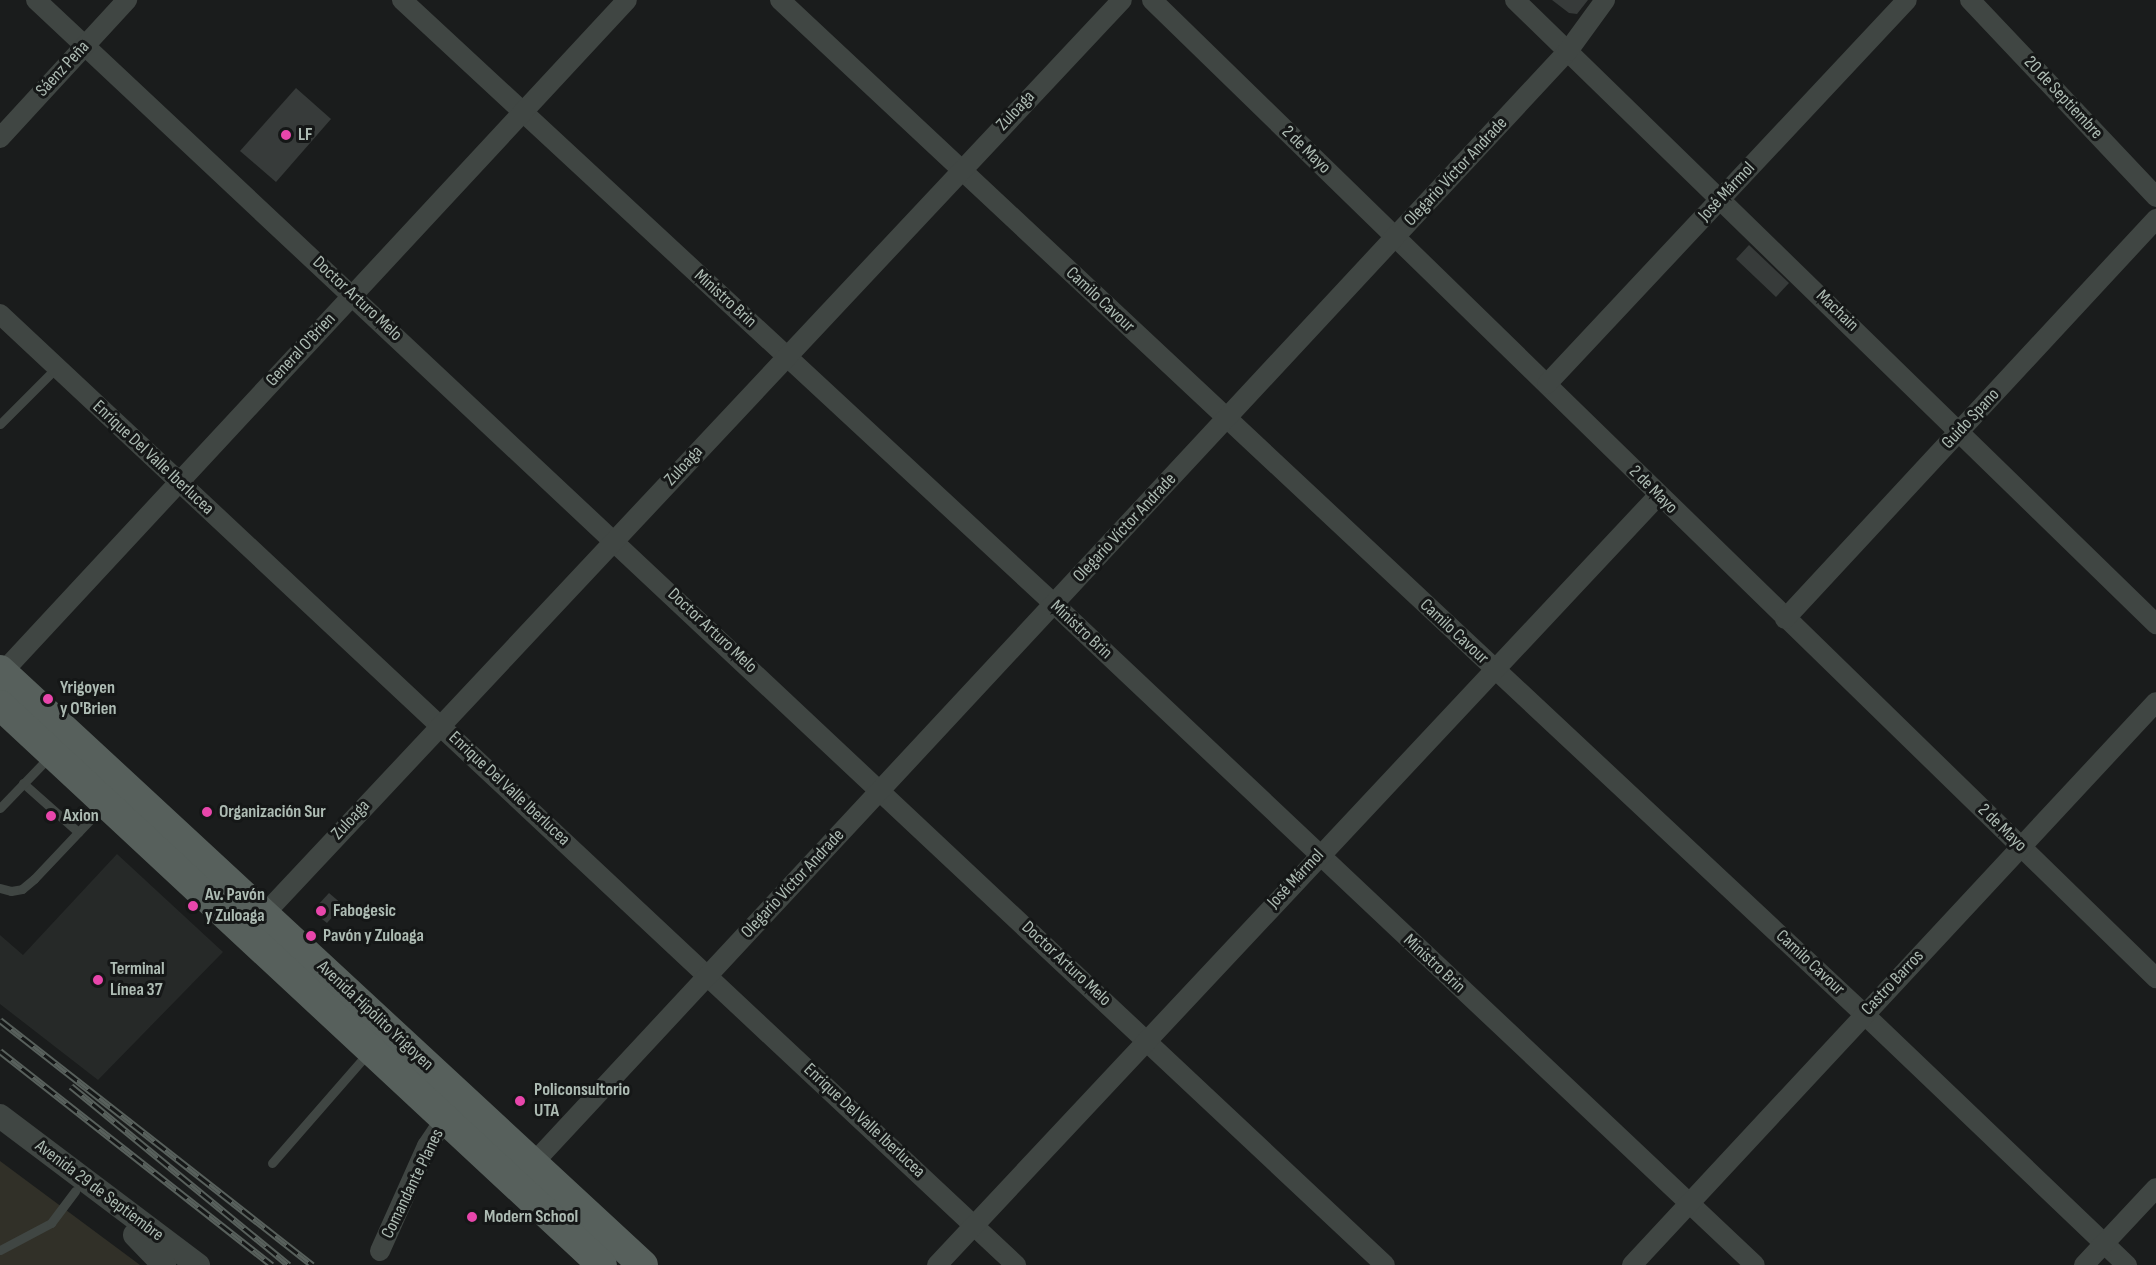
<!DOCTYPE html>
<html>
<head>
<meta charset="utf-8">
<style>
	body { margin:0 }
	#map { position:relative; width:2156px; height:1265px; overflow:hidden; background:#1a1c1c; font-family:"Sofia Sans Condensed",sans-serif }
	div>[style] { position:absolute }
	.built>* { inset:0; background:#262928 }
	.green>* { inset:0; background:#313028 }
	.building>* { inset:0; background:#373b3a }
	.service>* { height:9px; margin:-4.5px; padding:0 4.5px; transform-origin:4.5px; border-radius:4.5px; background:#404643 }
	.minor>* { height:20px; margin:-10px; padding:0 10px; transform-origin:10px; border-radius:10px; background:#404643 }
	.tertiary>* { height:24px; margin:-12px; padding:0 12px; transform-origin:12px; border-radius:12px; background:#404643 }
	.primary>* { height:30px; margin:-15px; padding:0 15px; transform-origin:15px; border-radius:15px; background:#57605c }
	.rail>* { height:7px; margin-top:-3.5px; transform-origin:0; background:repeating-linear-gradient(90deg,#151717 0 14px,#58605c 0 28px); box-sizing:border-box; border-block:2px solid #58605c }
	.dots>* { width:16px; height:16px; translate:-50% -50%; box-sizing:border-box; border:3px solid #151717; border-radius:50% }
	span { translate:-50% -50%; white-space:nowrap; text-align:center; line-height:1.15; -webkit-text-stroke:6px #151717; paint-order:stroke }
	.street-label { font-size:18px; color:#adbbb3 }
	.poi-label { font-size:18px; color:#adbbb3; font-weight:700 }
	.left { translate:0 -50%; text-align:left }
</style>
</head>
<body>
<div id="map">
	<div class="built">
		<i style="clip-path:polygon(117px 854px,223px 952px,98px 1080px,0 1004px,0 935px,23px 955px)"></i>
	</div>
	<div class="green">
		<i style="clip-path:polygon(0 1161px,140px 1265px,0 1265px)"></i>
	</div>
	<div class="building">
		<i style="clip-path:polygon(1552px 0,1588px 0,1577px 14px,1569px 13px)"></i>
		<i style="clip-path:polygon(296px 88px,331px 119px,276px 182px,240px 151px)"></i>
		<i style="clip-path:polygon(1749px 245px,1789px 283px,1776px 297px,1736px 259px)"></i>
		<i style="clip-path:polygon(329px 893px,343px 905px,327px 923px,317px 915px,317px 906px)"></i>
	</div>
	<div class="service">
		<i style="left:0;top:424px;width:81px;rotate:-45deg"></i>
		<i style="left:23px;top:783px;width:74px;rotate:41.7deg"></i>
		<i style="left:0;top:808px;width:74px;rotate:-46.1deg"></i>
		<i style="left:0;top:888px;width:11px;rotate:15deg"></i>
		<i style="left:11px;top:891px;width:11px;rotate:-10deg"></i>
		<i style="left:22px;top:889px;width:16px;rotate:-40deg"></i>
		<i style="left:34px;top:879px;width:100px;rotate:-46.6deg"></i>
		<i style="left:272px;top:1163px;width:146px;rotate:-48.9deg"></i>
		<i style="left:0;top:1250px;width:58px;rotate:-27.9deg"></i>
		<i style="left:51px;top:1223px;width:40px;rotate:-53deg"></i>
	</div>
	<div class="minor">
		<i style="left:36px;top:0;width:1849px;rotate:43.16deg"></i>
		<i style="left:402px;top:0;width:889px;rotate:42.81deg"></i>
		<i style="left:1054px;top:604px;width:963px;rotate:43.32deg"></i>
		<i style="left:780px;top:0;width:1484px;rotate:43.09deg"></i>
		<i style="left:1864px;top:1014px;width:364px;rotate:43.7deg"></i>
		<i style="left:1152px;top:0;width:1402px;rotate:44.25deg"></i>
		<i style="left:1515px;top:0;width:895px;rotate:44.23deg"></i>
		<i style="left:1970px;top:0;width:271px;rotate:46.6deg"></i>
		<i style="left:0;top:138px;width:188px;rotate:-47.4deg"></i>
		<i style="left:0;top:314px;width:1392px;rotate:43.11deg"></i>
		<i style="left:1547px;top:384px;width:526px;rotate:-46.85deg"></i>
		<i style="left:1785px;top:619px;width:546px;rotate:-47.15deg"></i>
		<i style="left:0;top:675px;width:921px;rotate:-47.11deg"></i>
		<i style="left:257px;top:922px;width:1264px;rotate:-46.83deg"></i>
		<i style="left:526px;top:1171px;width:1530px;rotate:-47.07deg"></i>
		<i style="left:1568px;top:51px;width:63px;rotate:-54deg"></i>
		<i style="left:380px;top:1251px;width:115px;rotate:-65.9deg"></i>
		<i style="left:427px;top:1146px;width:34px;rotate:-56deg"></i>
		<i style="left:937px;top:1265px;width:1054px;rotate:-46.85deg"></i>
		<i style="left:1632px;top:1265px;width:769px;rotate:-47.05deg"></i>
		<i style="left:2084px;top:1265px;width:105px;rotate:-46.9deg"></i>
	</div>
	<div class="tertiary">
		<i style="left:0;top:1116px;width:248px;rotate:37deg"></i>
		<i style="left:135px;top:1235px;width:42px;rotate:46deg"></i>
	</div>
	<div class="primary">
		<i style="left:0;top:670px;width:876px;rotate:42.78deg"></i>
		<i style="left:0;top:705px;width:822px;rotate:42.93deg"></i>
	</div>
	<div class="rail">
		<i style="left:0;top:1020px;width:397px;rotate:38.1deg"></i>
		<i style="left:0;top:1051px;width:346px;rotate:38.2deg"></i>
		<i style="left:71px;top:1086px;width:282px;rotate:39.4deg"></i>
	</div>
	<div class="dots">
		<i style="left:286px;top:135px;background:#e846ab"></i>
		<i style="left:48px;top:699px;background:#e846ab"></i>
		<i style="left:207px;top:812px;background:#e846ab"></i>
		<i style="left:51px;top:816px;background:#e846ab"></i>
		<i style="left:193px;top:906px;background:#e846ab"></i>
		<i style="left:321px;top:911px;background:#e846ab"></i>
		<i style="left:311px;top:936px;background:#e846ab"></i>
		<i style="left:98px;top:980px;background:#e846ab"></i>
		<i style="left:520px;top:1101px;background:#e846ab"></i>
		<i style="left:472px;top:1217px;background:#e846ab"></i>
	</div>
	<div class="street-label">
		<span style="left:63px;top:69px;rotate:-47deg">Sáenz Peña</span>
		<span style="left:2063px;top:98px;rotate:47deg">20 de Septiembre</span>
		<span style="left:1016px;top:111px;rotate:-47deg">Zuloaga</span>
		<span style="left:1306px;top:150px;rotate:44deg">2 de Mayo</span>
		<span style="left:1456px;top:172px;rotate:-47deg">Olegario Víctor Andrade</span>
		<span style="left:1727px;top:192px;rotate:-47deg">José Mármol</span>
		<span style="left:357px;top:299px;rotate:43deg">Doctor Arturo Melo</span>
		<span style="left:725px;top:299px;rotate:42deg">Ministro Brin</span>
		<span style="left:1100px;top:300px;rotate:43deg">Camilo Cavour</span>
		<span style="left:1837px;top:311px;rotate:44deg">Machain</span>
		<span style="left:301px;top:350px;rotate:-47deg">General O'Brien</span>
		<span style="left:1971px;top:419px;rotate:-47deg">Guido Spano</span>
		<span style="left:153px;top:458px;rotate:43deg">Enrique Del Valle Iberlucea</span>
		<span style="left:684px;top:466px;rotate:-47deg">Zuloaga</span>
		<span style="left:1653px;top:490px;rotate:45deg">2 de Mayo</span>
		<span style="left:1125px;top:528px;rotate:-47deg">Olegario Víctor Andrade</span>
		<span style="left:1081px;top:630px;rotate:43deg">Ministro Brin</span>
		<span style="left:712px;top:631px;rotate:43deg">Doctor Arturo Melo</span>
		<span style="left:1454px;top:632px;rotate:43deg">Camilo Cavour</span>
		<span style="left:509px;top:789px;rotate:43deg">Enrique Del Valle Iberlucea</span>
		<span style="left:351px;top:820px;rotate:-47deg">Zuloaga</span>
		<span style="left:2002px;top:828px;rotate:44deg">2 de Mayo</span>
		<span style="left:1296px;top:879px;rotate:-47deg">José Mármol</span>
		<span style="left:793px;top:884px;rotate:-47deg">Olegario Víctor Andrade</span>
		<span style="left:1810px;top:963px;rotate:43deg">Camilo Cavour</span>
		<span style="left:1066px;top:964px;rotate:43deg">Doctor Arturo Melo</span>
		<span style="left:1434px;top:964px;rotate:43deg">Ministro Brin</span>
		<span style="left:1893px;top:983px;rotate:-47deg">Castro Barros</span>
		<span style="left:375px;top:1016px;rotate:43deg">Avenida Hipólito Yrigoyen</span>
		<span style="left:864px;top:1121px;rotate:43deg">Enrique Del Valle Iberlucea</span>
		<span style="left:413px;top:1184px;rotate:-64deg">Comandante Planes</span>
		<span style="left:99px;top:1191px;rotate:37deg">Avenida 29 de Septiembre</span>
	</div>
	<div class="poi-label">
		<span class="left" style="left:298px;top:135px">LF</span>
		<span class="left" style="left:60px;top:699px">Yrigoyen<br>y O'Brien</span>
		<span class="left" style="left:219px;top:812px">Organización Sur</span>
		<span class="left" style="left:63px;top:816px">Axion</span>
		<span class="left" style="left:205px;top:906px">Av. Pavón<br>y Zuloaga</span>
		<span class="left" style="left:333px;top:911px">Fabogesic</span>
		<span class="left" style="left:323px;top:936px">Pavón y Zuloaga</span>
		<span class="left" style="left:110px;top:980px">Terminal<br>Línea 37</span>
		<span class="left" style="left:534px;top:1101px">Policonsultorio<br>UTA</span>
		<span class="left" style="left:484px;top:1217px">Modern School</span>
	</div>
</div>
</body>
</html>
